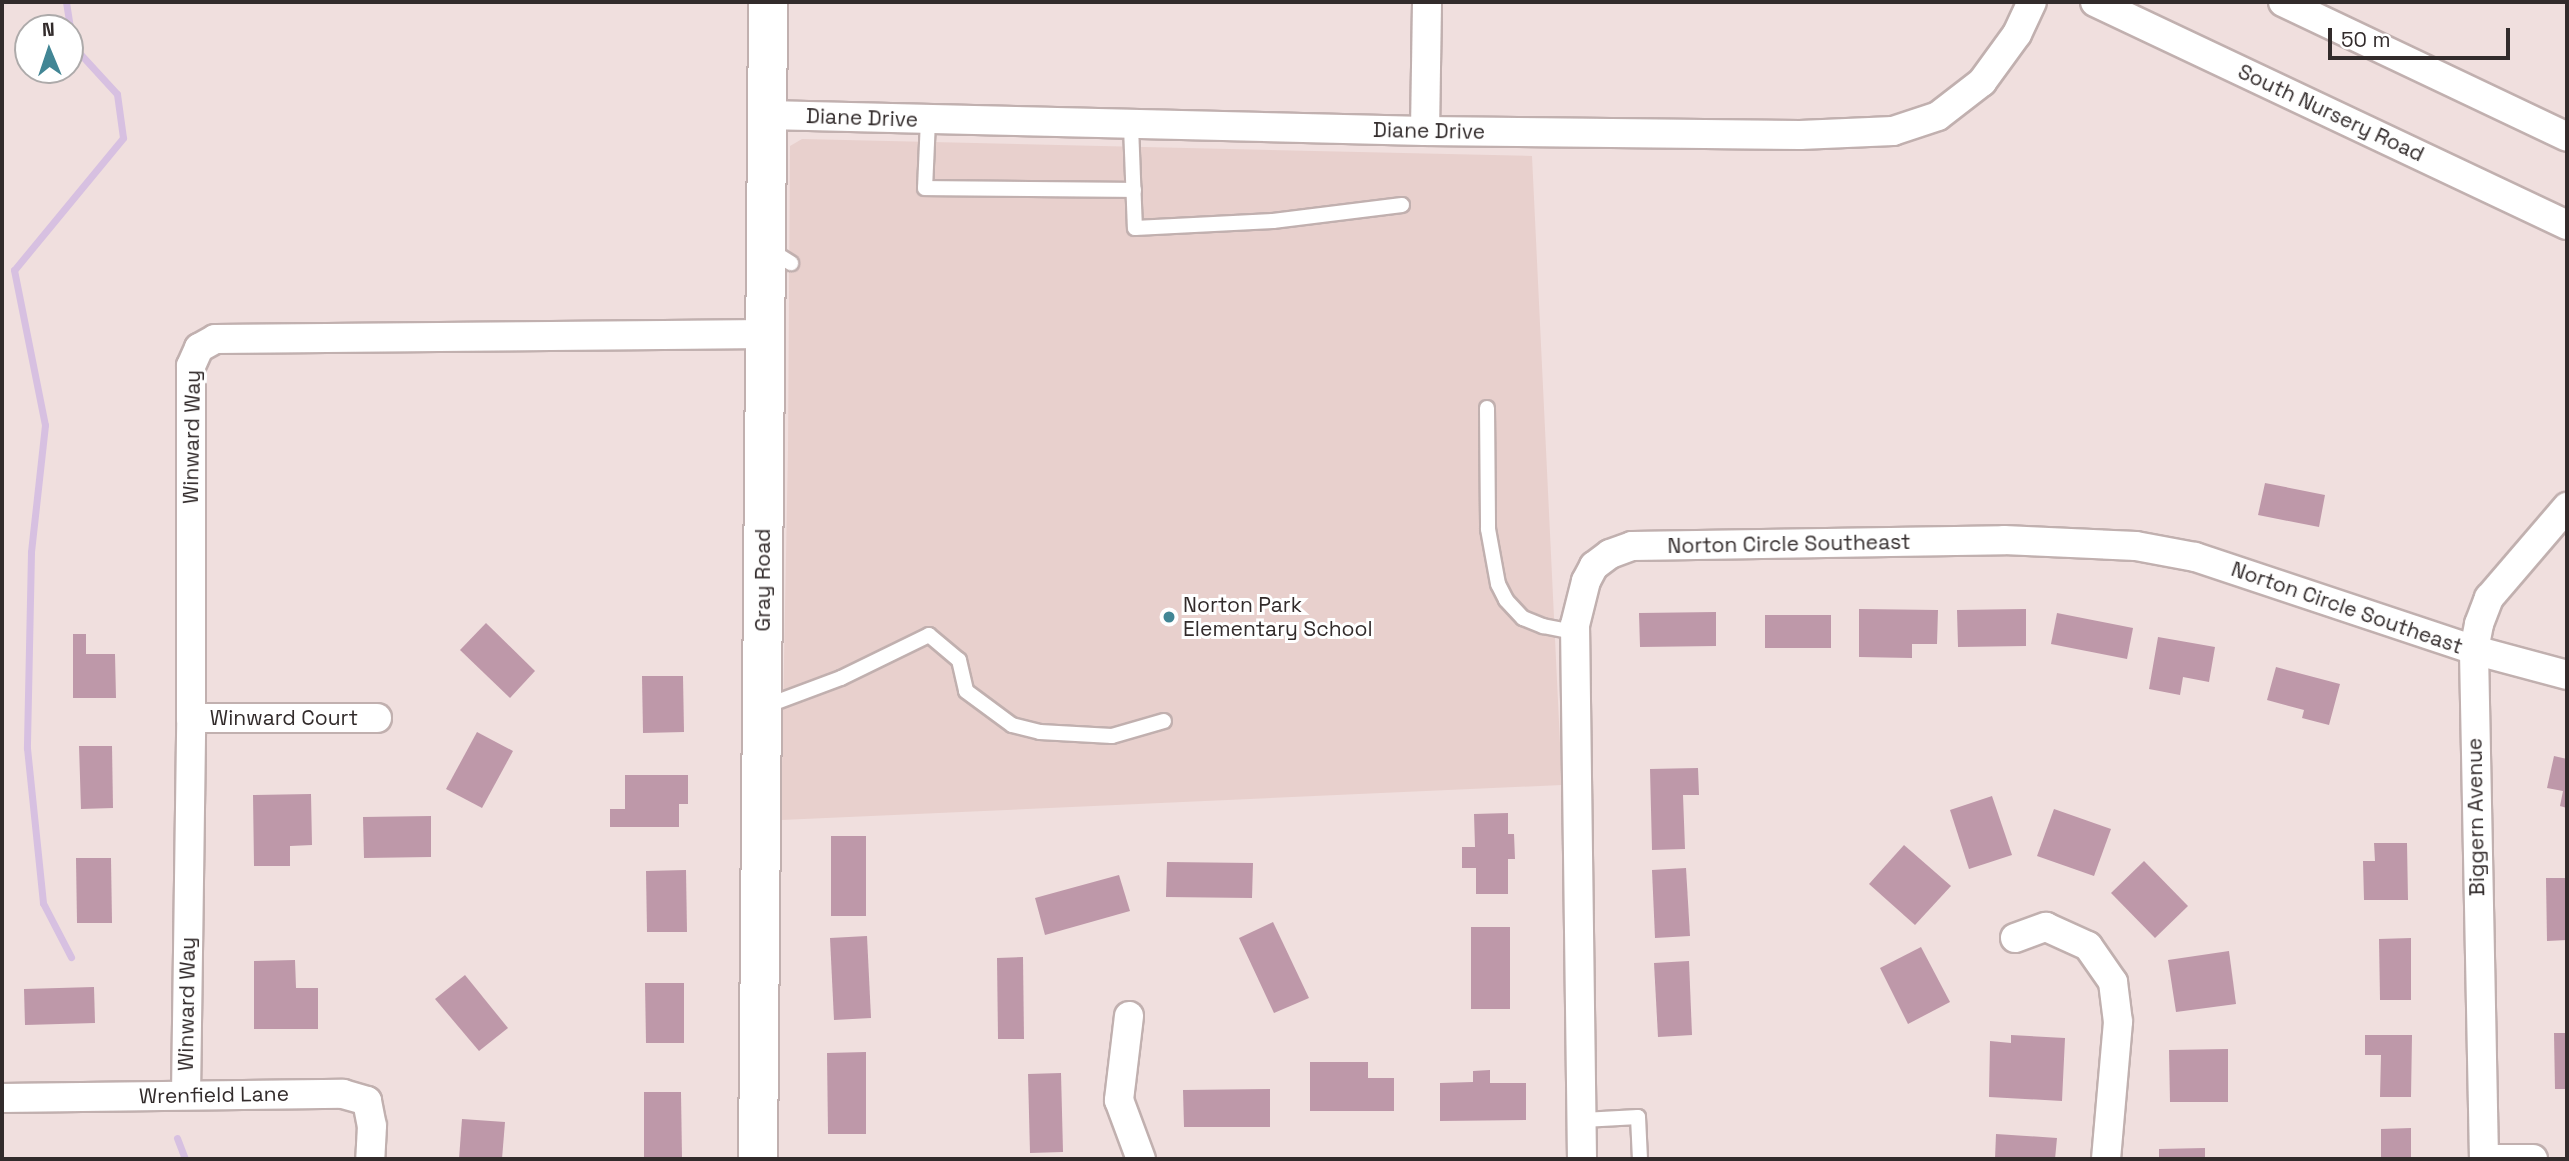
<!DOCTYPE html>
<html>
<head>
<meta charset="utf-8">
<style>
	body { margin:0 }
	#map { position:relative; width:2569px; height:1161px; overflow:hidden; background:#f0dfde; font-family:"Space Grotesk",sans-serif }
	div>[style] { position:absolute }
	.built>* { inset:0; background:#e8d0cd }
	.stream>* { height:7px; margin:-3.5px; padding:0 3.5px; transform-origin:3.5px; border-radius:3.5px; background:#d7c0e1 }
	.building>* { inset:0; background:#be98a9 }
	.roads { filter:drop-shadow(2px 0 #c1b0af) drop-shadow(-2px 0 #c1b0af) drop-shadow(0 2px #c1b0af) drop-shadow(0 -2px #c1b0af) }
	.lane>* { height:14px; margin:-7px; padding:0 7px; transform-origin:7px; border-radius:7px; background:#fff }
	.street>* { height:28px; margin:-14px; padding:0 14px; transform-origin:14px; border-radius:14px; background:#fff }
	.secondary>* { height:38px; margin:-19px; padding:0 19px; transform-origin:19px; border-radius:19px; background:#fff }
	.dots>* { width:19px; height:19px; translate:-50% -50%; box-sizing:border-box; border:4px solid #fff; border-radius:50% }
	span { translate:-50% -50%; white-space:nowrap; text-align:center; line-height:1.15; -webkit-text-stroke:6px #fff; paint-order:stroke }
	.street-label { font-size:21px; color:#322b2b }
	.poi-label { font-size:21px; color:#322b2b }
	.left { translate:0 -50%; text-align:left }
	.frame { position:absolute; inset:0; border:4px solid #322b2b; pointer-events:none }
	.north { position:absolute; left:14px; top:14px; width:70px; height:70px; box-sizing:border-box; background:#fff; border:2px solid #adaaaa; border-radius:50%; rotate:358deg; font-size:19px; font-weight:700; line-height:28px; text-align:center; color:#322b2b }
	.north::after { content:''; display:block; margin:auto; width:24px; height:32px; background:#428695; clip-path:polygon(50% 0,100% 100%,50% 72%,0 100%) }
	.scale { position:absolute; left:2328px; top:28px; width:182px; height:32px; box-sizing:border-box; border:4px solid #322b2b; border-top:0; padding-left:9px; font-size:21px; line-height:24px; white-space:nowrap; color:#322b2b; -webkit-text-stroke:5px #fff; paint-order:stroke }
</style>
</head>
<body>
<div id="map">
	<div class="built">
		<i style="clip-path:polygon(802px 139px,1532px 156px,1562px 785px,781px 820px,788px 449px,790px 146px)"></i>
	</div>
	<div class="stream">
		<i style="left:66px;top:2px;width:26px;rotate:81deg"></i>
		<i style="left:70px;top:28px;width:18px;rotate:81deg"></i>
		<i style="left:73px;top:46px;width:65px;rotate:47.5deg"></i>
		<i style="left:117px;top:94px;width:44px;rotate:82.2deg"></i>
		<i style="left:123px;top:138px;width:171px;rotate:129.5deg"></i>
		<i style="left:14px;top:270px;width:158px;rotate:78.7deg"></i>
		<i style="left:45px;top:425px;width:128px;rotate:96.3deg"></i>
		<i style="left:31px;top:552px;width:196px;rotate:91.2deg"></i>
		<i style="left:27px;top:748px;width:156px;rotate:84.1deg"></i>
		<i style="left:43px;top:903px;width:61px;rotate:62.6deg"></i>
		<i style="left:177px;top:1138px;width:22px;rotate:69deg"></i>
	</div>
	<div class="building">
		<i style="clip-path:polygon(2265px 483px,2325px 495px,2319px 527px,2258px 515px)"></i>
		<i style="clip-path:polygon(1859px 609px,1938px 610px,1937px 644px,1912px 644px,1912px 658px,1859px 657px)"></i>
		<i style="clip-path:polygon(2026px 609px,2026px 646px,1958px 647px,1957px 610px)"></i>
		<i style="clip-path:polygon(1716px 612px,1716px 646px,1640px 647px,1639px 613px)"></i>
		<i style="clip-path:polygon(2057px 613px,2133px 628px,2127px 659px,2051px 644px)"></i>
		<i style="clip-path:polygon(1765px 615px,1831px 615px,1831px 648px,1765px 648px)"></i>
		<i style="clip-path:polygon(486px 623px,535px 671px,510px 698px,460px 650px)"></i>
		<i style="clip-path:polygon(73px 634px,86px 634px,86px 654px,115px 654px,116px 698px,73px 698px)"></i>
		<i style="clip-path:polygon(2158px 637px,2215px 647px,2209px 682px,2183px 677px,2180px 695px,2149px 689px)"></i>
		<i style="clip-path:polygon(2276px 667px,2340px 684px,2329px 725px,2302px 718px,2304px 710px,2267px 700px)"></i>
		<i style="clip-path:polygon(642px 676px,683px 676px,684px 732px,643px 733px)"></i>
		<i style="clip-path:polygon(477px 732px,513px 751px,482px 808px,446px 789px)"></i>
		<i style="clip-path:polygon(79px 746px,112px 746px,113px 808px,81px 809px)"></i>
		<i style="clip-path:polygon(2554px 756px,2567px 759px,2567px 808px,2560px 806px,2563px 791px,2547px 788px)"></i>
		<i style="clip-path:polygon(1698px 768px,1699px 795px,1683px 795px,1685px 849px,1652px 850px,1650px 769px)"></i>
		<i style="clip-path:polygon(625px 775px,688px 775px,688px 804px,679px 804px,679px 827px,610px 827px,610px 809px,625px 809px)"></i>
		<i style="clip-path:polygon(311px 794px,312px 845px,290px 846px,290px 866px,254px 866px,253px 795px)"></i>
		<i style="clip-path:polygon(1992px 796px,2012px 855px,1969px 869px,1950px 810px)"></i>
		<i style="clip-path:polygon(2054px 809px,2111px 829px,2094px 876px,2037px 856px)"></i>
		<i style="clip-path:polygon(1508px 813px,1508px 834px,1514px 834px,1515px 859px,1508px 859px,1508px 894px,1476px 894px,1476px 868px,1462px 868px,1462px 847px,1475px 847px,1474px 814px)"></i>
		<i style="clip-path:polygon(431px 816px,431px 857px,364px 858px,363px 817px)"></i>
		<i style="clip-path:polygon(831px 836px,866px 836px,866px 916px,831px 916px)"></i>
		<i style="clip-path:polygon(2374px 843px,2407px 843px,2408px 900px,2364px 900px,2363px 861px,2375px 861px)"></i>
		<i style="clip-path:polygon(1904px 845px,1951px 886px,1915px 925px,1869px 884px)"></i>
		<i style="clip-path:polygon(76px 858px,111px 858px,112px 923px,77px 923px)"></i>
		<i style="clip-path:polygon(2144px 861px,2188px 906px,2155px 938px,2111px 893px)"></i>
		<i style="clip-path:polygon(1167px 862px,1253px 863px,1252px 898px,1166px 897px)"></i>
		<i style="clip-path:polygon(1686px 868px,1690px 936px,1655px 938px,1652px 870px)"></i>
		<i style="clip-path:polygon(686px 870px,687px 932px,647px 932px,646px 871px)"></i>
		<i style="clip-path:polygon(1119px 875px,1130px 911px,1045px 935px,1035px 898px)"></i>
		<i style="clip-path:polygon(2546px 878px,2567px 878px,2567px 940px,2547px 941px)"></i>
		<i style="clip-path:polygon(1273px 922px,1309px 998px,1274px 1013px,1239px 938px)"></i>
		<i style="clip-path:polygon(1471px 927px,1510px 927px,1510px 1009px,1471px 1009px)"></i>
		<i style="clip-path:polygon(867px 936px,871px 1018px,834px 1020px,830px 938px)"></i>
		<i style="clip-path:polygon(2411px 938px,2411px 1000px,2380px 1000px,2379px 939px)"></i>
		<i style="clip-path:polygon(1921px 947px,1950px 1002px,1908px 1024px,1880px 968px)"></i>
		<i style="clip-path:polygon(2229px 951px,2236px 1004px,2176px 1012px,2168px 960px)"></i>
		<i style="clip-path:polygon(1023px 957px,1024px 1039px,998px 1039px,997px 958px)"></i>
		<i style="clip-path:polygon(295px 960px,296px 988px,318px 988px,318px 1029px,254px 1029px,254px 961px)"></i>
		<i style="clip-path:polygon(1689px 961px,1692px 1035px,1658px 1037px,1654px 963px)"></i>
		<i style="clip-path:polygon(465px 975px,508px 1028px,479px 1051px,435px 999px)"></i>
		<i style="clip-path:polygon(645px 983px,684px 983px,684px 1043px,646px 1043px)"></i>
		<i style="clip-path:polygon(94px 987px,95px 1023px,25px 1025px,24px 989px)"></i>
		<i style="clip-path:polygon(2554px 1033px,2567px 1033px,2567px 1089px,2555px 1089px)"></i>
		<i style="clip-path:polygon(2011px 1035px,2065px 1038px,2062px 1101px,1989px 1097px,1990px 1041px,2011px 1043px)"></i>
		<i style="clip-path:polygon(2365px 1035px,2412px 1035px,2411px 1097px,2380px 1097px,2381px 1055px,2365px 1055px)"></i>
		<i style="clip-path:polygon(2228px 1049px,2228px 1102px,2170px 1102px,2169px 1050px)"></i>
		<i style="clip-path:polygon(866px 1052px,866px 1134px,828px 1134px,827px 1053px)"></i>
		<i style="clip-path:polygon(1310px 1062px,1368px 1062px,1368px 1078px,1394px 1078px,1394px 1111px,1310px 1111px)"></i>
		<i style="clip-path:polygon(1490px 1070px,1490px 1083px,1526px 1083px,1526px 1120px,1440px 1121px,1440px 1083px,1473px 1082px,1473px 1071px)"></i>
		<i style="clip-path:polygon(1061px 1073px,1063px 1152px,1030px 1153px,1028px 1074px)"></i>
		<i style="clip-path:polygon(1270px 1089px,1270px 1127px,1184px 1127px,1183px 1090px)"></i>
		<i style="clip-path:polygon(644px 1092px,681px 1092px,682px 1158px,644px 1158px)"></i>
		<i style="clip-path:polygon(462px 1119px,505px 1122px,502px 1159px,459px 1159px)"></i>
		<i style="clip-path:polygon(2411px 1128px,2411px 1159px,2381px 1159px,2381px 1129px)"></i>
		<i style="clip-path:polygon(1996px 1134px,2057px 1138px,2055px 1159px,1995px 1159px)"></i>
		<i style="clip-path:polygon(2205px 1148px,2205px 1159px,2159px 1159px,2159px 1149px)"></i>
	</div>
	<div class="roads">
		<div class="lane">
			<i style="left:928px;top:120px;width:68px;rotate:92.5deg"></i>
			<i style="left:925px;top:188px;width:209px;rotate:0.5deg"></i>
			<i style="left:1131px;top:126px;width:102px;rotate:87.8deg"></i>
			<i style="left:1135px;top:228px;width:138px;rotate:-2.9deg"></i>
			<i style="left:1273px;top:221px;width:130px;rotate:-7.1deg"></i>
			<i style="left:770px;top:250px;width:25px;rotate:32deg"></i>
			<i style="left:1487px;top:408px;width:121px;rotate:89.5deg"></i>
			<i style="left:1488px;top:529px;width:56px;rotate:79.7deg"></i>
			<i style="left:1498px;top:584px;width:18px;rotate:63deg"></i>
			<i style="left:1506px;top:600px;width:25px;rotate:47deg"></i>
			<i style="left:1523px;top:618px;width:22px;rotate:22deg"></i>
			<i style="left:1543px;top:626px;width:33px;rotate:11deg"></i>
			<i style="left:766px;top:706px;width:80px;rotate:-20.5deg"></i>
			<i style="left:841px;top:678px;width:98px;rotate:-26deg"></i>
			<i style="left:929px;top:635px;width:39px;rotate:40deg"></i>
			<i style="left:959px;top:660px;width:32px;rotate:77deg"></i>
			<i style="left:966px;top:691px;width:57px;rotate:36.5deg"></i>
			<i style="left:1012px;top:725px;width:29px;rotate:14deg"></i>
			<i style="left:1040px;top:732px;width:72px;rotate:3.2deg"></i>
			<i style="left:1112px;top:736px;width:54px;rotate:-16.1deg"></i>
			<i style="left:1583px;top:1120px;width:55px;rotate:-3.1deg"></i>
			<i style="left:1638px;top:1117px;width:42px;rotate:87.3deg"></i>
		</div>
		<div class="street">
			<i style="left:2095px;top:2px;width:522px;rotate:25.29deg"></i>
			<i style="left:2283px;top:2px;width:314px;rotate:25.4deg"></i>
			<i style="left:767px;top:115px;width:658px;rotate:1.39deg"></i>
			<i style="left:1425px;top:131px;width:375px;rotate:0.6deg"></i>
			<i style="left:1800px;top:135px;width:93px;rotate:-2.5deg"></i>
			<i style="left:1893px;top:131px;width:47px;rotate:-18.4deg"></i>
			<i style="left:1938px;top:116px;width:56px;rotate:-37.7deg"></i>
			<i style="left:1982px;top:82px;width:59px;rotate:-53.9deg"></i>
			<i style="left:2017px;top:34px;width:35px;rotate:-65deg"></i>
			<i style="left:1425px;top:131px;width:129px;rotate:-89.1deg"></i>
			<i style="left:191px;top:718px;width:186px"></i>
			<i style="left:2015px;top:938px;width:33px;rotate:-20deg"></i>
			<i style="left:2046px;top:927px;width:46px;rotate:24.3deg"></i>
			<i style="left:2088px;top:946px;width:44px;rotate:55.2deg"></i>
			<i style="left:2113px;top:982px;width:40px;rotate:82.9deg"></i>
			<i style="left:2118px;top:1022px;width:138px;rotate:95deg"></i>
			<i style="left:1129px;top:1016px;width:85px;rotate:96.8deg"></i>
			<i style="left:1119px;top:1100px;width:63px;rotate:69.6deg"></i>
			<i style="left:186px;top:1095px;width:377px;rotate:-89.2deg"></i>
			<i style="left:191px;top:718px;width:352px;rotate:-90deg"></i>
			<i style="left:191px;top:366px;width:20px;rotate:-66deg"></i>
			<i style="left:199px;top:348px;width:18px;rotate:-29deg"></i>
			<i style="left:215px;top:339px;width:550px;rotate:-0.52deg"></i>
			<i style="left:2px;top:1098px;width:341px;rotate:-0.7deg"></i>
			<i style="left:343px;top:1094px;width:25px;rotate:16deg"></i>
			<i style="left:367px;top:1101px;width:25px;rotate:79deg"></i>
			<i style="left:372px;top:1126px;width:33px;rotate:93deg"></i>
			<i style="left:1582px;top:1159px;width:534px;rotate:-90.75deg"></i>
			<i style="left:1575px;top:625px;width:45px;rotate:-76deg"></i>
			<i style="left:1586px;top:581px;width:17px;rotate:-62deg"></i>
			<i style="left:1594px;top:566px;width:20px;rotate:-37deg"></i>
			<i style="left:1610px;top:554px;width:23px;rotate:-20deg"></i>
			<i style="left:1632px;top:546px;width:372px;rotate:-0.9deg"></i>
			<i style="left:2004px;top:540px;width:132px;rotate:2.6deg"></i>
			<i style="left:2136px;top:546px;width:60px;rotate:10.6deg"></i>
			<i style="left:2195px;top:557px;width:294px;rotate:18.4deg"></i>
			<i style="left:2474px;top:650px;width:96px;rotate:15deg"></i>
			<i style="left:2533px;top:1159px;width:49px;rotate:180deg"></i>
			<i style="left:2484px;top:1159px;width:509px;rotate:-91.13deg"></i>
			<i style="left:2474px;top:650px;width:26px;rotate:-79deg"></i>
			<i style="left:2479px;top:624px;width:28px;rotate:-69deg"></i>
			<i style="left:2489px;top:598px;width:120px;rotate:-49.4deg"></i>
		</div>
		<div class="secondary">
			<i style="left:758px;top:1159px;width:1157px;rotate:-89.5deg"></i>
		</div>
	</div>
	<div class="dots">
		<i style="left:1169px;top:617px;background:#428695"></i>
	</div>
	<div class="street-label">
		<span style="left:2331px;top:113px;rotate:25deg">South Nursery Road</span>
		<span style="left:862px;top:118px;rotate:2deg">Diane Drive</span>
		<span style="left:1429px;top:131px;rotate:1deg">Diane Drive</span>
		<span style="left:192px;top:437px;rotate:-89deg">Winward Way</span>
		<span style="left:1789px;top:544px;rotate:-1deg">Norton Circle Southeast</span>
		<span style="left:763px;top:580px;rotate:-90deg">Gray Road</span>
		<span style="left:2347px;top:608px;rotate:19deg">Norton Circle Southeast</span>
		<span style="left:284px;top:718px">Winward Court</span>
		<span style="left:2476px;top:817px;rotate:-91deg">Biggern Avenue</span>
		<span style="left:187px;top:1004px;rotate:-89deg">Winward Way</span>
		<span style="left:214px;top:1095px;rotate:-1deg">Wrenfield Lane</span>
	</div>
	<div class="poi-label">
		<span class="left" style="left:1183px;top:617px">Norton Park<br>Elementary School</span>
	</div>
	<div class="frame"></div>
	<div class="north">N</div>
	<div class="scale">50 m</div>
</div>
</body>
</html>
